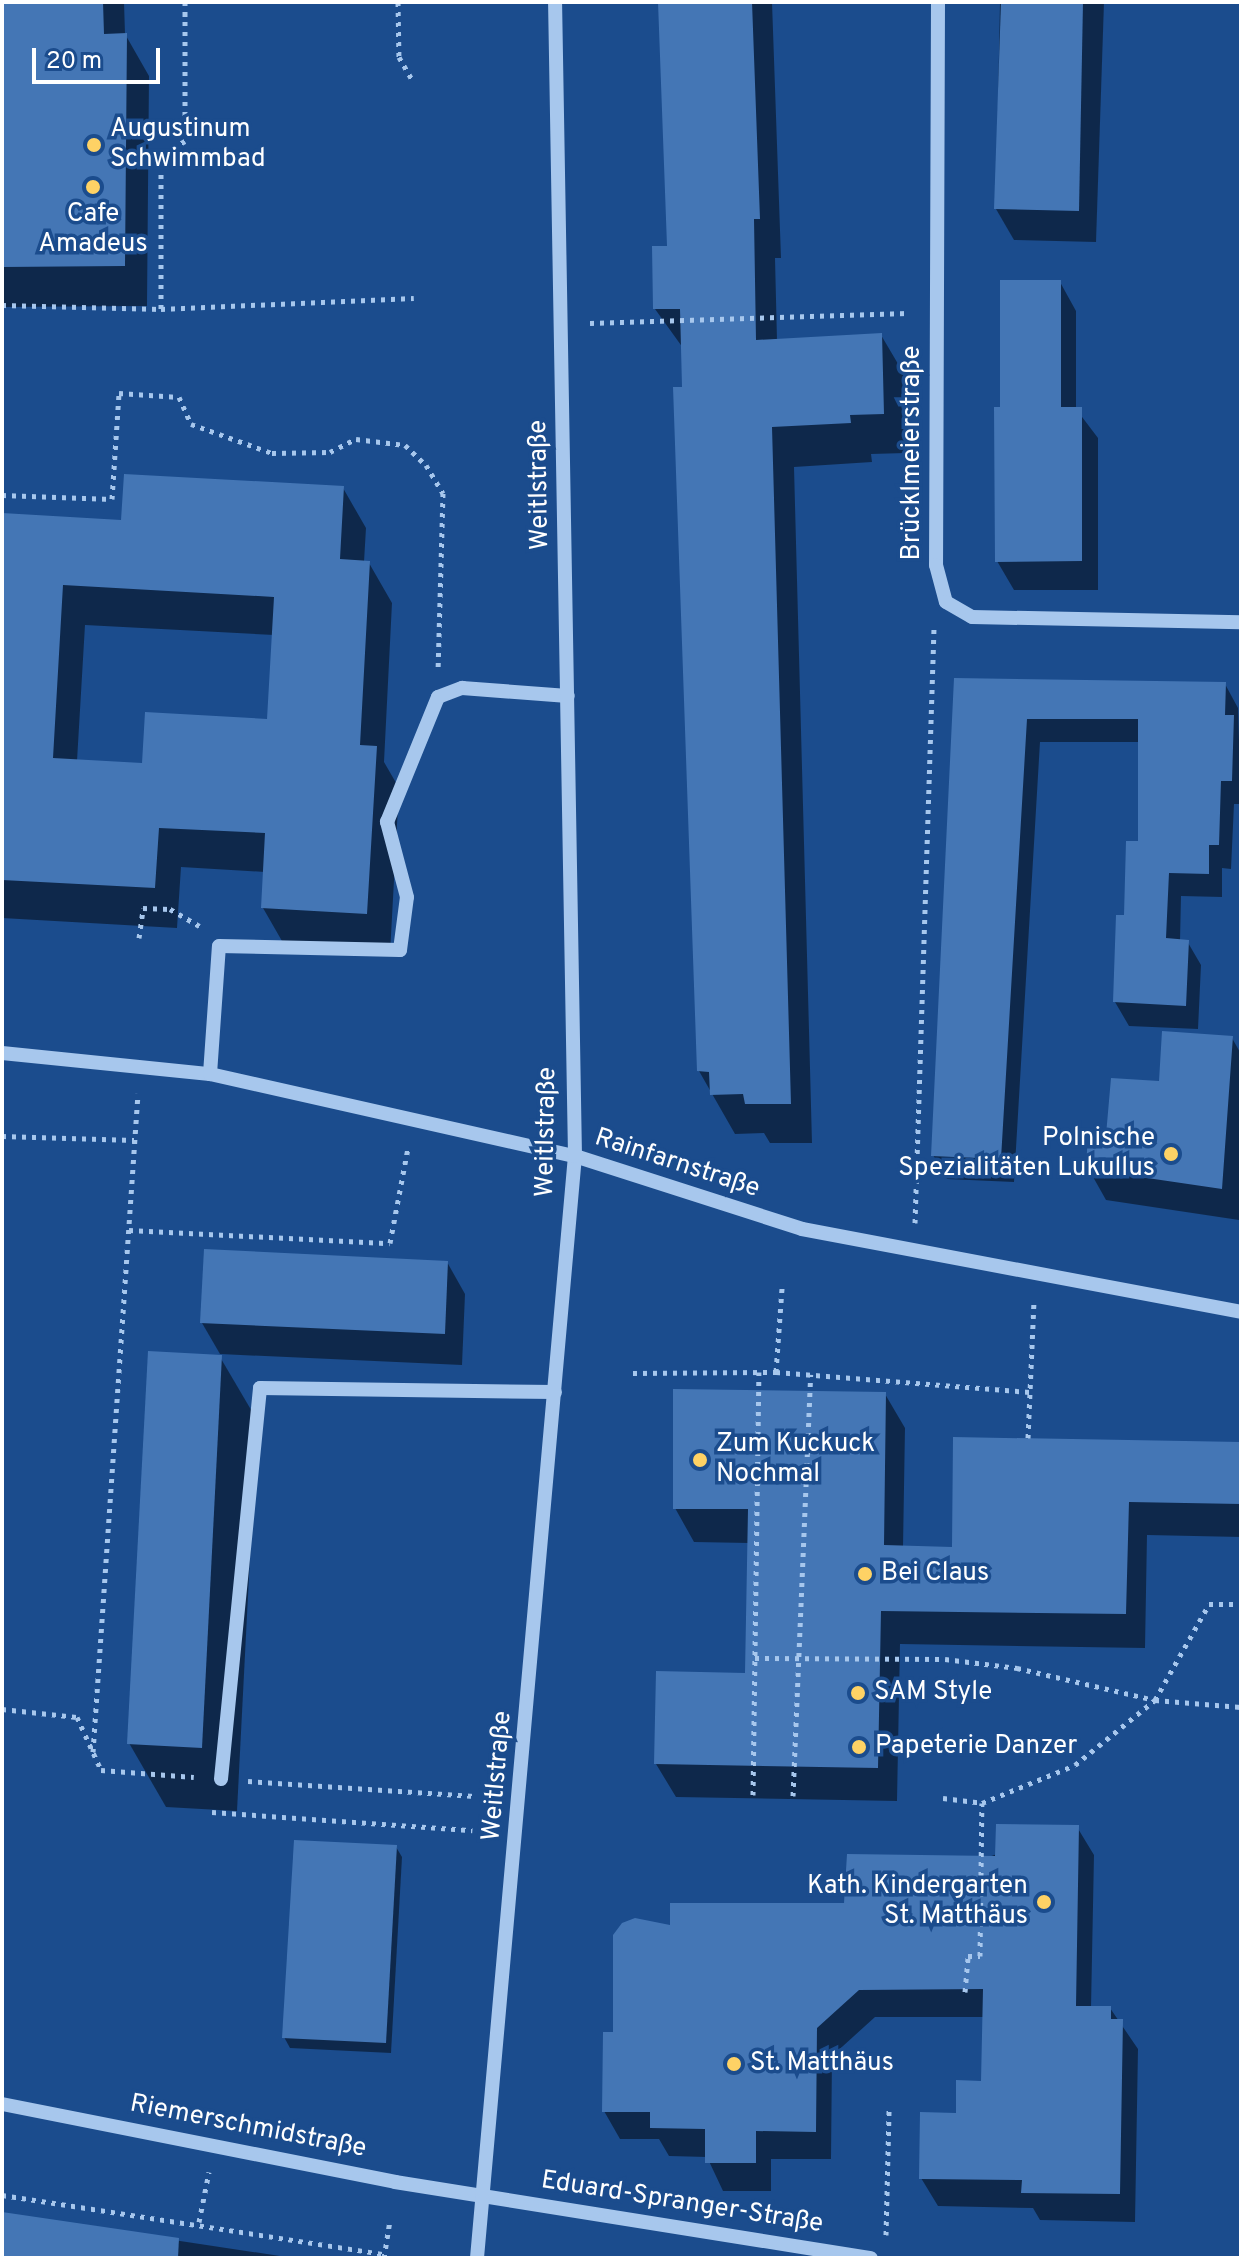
<!DOCTYPE html>
<html>
<head>
<meta charset="utf-8">
<style>
	body { margin:0 }
	#map { position:relative; width:1243px; height:2260px; overflow:hidden; background:#1b4c8d; font-family:Overpass,sans-serif }
	div>[style] { position:absolute }
	.shadow>* { inset:0; background:#0007 }
	.building>* { inset:0; background:#4476b5 }
	.path>* { height:5px; margin-top:-2.5px; transform-origin:0; background:repeating-linear-gradient(90deg,#a7c7ed 0 4px,transparent 0 10px) }
	.minor>* { height:14px; margin:-7px; padding:0 7px; transform-origin:7px; border-radius:7px; background:#a7c7ed }
	.dots>* { width:22px; height:22px; translate:-50% -50%; box-sizing:border-box; border:4px solid #1b4c8d; border-radius:50% }
	span { translate:-50% -50%; white-space:nowrap; text-align:center; line-height:1.15; -webkit-text-stroke:7px #1b4c8d; paint-order:stroke }
	.poi-label { font-size:26px; color:#fff }
	.left { translate:0 -50%; text-align:left }
	.right { translate:-100% -50%; text-align:right }
	.street-label { font-size:26px; color:#fff }
	.frame { position:absolute; inset:0; border:4px solid #fff; pointer-events:none }
	.scale { position:absolute; left:32px; top:48px; width:128px; height:36px; box-sizing:border-box; border:4px solid #fff; border-top:0; padding-left:10px; font-size:24px; line-height:28px; white-space:nowrap; color:#fff; -webkit-text-stroke:6px #1b4c8d; paint-order:stroke }
</style>
</head>
<body>
<div id="map">
	<div class="shadow">
		<i style="clip-path:polygon(2px 2px,124px 2px,125px 34px,149px 76px,147px 306px,2px 307px)"></i>
		<i style="clip-path:polygon(660px 2px,772px 2px,781px 258px,775px 258px,777px 340px,881px 335px,904px 374px,906px 453px,871px 454px,872px 462px,794px 467px,812px 1143px,770px 1143px,764px 1133px,735px 1134px,699px 1071px,683px 348px,655px 309px,669px 248px)"></i>
		<i style="clip-path:polygon(1000px 2px,1104px 2px,1096px 242px,1014px 240px,996px 209px)"></i>
		<i style="clip-path:polygon(1060px 282px,1076px 311px,1076px 409px,1098px 438px,1098px 590px,1014px 590px,997px 561px,1002px 409px)"></i>
		<i style="clip-path:polygon(evenodd,343px 488px,366px 528px,364px 562px,369px 563px,392px 603px,384px 762px,399px 788px,390px 954px,286px 948px,263px 908px,265px 872px,181px 867px,177px 928px,2px 918px,2px 515px,123px 522px,343px 488px,85px 625px,274px 635px,269px 721px,144px 765px,77px 761px,85px 625px)"></i>
		<i style="clip-path:polygon(956px 680px,1225px 684px,1238px 708px,1241px 804px,1234px 804px,1231px 869px,1222px 868px,1222px 897px,1181px 896px,1180px 941px,1187px 941px,1201px 965px,1198px 1029px,1129px 1026px,1115px 1002px,1140px 843px,1140px 742px,1040px 742px,1014px 1182px,947px 1179px,933px 1155px)"></i>
		<i style="clip-path:polygon(1232px 1038px,1241px 1054px,1239px 1220px,1106px 1200px,1088px 1168px,1108px 1137px,1160px 1084px)"></i>
		<i style="clip-path:polygon(447px 1262px,465px 1294px,462px 1365px,220px 1354px,202px 1323px)"></i>
		<i style="clip-path:polygon(220px 1357px,257px 1420px,237px 1811px,166px 1807px,129px 1743px)"></i>
		<i style="clip-path:polygon(885px 1394px,905px 1428px,903px 1548px,953px 1549px,1241px 1444px,1241px 1537px,1147px 1535px,1145px 1648px,900px 1644px,897px 1801px,676px 1797px,656px 1764px,747px 1675px,749px 1543px,694px 1542px,675px 1508px)"></i>
		<i style="clip-path:polygon(1077px 1827px,1094px 1855px,1091px 2008px,1110px 2008px,1138px 2049px,1135px 2222px,1040px 2220px,1033px 2208px,938px 2206px,921px 2178px,983px 2083px,984px 2017px,875px 2017px,832px 2056px,831px 2159px,771px 2159px,771px 2191px,723px 2191px,707px 2157px,669px 2156px,659px 2139px,620px 2139px,604px 2111px,615px 2034px,672px 1928px,846px 1905px)"></i>
		<i style="clip-path:polygon(396px 1847px,402px 1857px,391px 2053px,290px 2048px,284px 2037px)"></i>
		<i style="clip-path:polygon(2px 2214px,293px 2258px,2px 2258px)"></i>
	</div>
	<div class="building">
		<i style="clip-path:polygon(2px 2px,103px 2px,104px 34px,127px 33px,125px 266px,2px 267px)"></i>
		<i style="clip-path:polygon(658px 2px,752px 2px,760px 219px,754px 219px,756px 340px,882px 333px,884px 414px,850px 415px,851px 423px,772px 427px,791px 1104px,745px 1104px,743px 1094px,710px 1095px,709px 1072px,697px 1071px,673px 387px,682px 387px,680px 309px,653px 309px,652px 246px,667px 246px)"></i>
		<i style="clip-path:polygon(1001px 2px,1083px 2px,1079px 211px,994px 209px)"></i>
		<i style="clip-path:polygon(1000px 280px,1061px 280px,1061px 407px,1082px 407px,1082px 561px,995px 562px,994px 407px,1000px 407px)"></i>
		<i style="clip-path:polygon(evenodd,124px 474px,344px 486px,340px 559px,370px 561px,360px 745px,377px 746px,367px 914px,261px 908px,265px 833px,159px 828px,155px 888px,2px 880px,2px 513px,121px 520px,124px 474px,63px 585px,274px 597px,267px 719px,145px 712px,142px 763px,53px 758px,63px 585px)"></i>
		<i style="clip-path:polygon(954px 678px,1226px 682px,1225px 715px,1234px 715px,1232px 781px,1221px 781px,1219px 845px,1209px 845px,1209px 874px,1169px 873px,1166px 938px,1189px 940px,1186px 1006px,1113px 1002px,1116px 915px,1124px 915px,1126px 841px,1138px 841px,1138px 719px,1027px 719px,1001px 1159px,931px 1156px)"></i>
		<i style="clip-path:polygon(1162px 1031px,1233px 1036px,1222px 1189px,1086px 1169px,1088px 1133px,1106px 1135px,1111px 1078px,1159px 1081px)"></i>
		<i style="clip-path:polygon(204px 1249px,448px 1261px,445px 1334px,200px 1323px)"></i>
		<i style="clip-path:polygon(148px 1351px,222px 1355px,202px 1748px,127px 1744px)"></i>
		<i style="clip-path:polygon(673px 1389px,886px 1392px,884px 1545px,952px 1547px,953px 1437px,1241px 1442px,1241px 1504px,1129px 1502px,1126px 1614px,881px 1611px,878px 1768px,654px 1764px,656px 1671px,745px 1673px,748px 1509px,673px 1509px)"></i>
		<i style="clip-path:polygon(996px 1824px,1079px 1825px,1076px 2006px,1111px 2006px,1111px 2019px,1123px 2019px,1120px 2194px,1021px 2193px,1022px 2180px,919px 2179px,920px 2112px,956px 2113px,956px 2080px,981px 2081px,983px 1989px,859px 1990px,817px 2028px,816px 2132px,756px 2131px,756px 2163px,705px 2163px,705px 2129px,650px 2128px,650px 2112px,602px 2112px,603px 2032px,613px 2032px,613px 1935px,622px 1923px,635px 1918px,670px 1925px,670px 1903px,844px 1903px,847px 1854px,995px 1856px)"></i>
		<i style="clip-path:polygon(294px 1840px,397px 1845px,386px 2043px,282px 2038px)"></i>
		<i style="clip-path:polygon(2px 2212px,179px 2238px,178px 2258px,2px 2258px)"></i>
	</div>
	<div class="path">
		<i style="left:185px;top:2px;width:139px;rotate:90deg"></i>
		<i style="left:185px;top:141px;width:28px;rotate:150deg"></i>
		<i style="left:161px;top:155px;width:154px;rotate:90deg"></i>
		<i style="left:161px;top:309px;width:253px;rotate:-2.5deg"></i>
		<i style="left:398px;top:2px;width:55px;rotate:89deg"></i>
		<i style="left:399px;top:57px;width:28px;rotate:60deg"></i>
		<i style="left:2px;top:305px;width:159px;rotate:1.4deg"></i>
		<i style="left:590px;top:323px;width:318px;rotate:-1.8deg"></i>
		<i style="left:2px;top:495px;width:110px;rotate:2.1deg"></i>
		<i style="left:112px;top:499px;width:106px;rotate:-86.2deg"></i>
		<i style="left:119px;top:393px;width:60px;rotate:3.8deg"></i>
		<i style="left:179px;top:397px;width:30px;rotate:66deg"></i>
		<i style="left:191px;top:424px;width:86px;rotate:19.7deg"></i>
		<i style="left:272px;top:453px;width:58px;rotate:-1deg"></i>
		<i style="left:330px;top:452px;width:29px;rotate:-27deg"></i>
		<i style="left:356px;top:439px;width:49px;rotate:7deg"></i>
		<i style="left:405px;top:445px;width:29px;rotate:44deg"></i>
		<i style="left:426px;top:465px;width:33px;rotate:59deg"></i>
		<i style="left:443px;top:493px;width:175px;rotate:91.6deg"></i>
		<i style="left:139px;top:938px;width:30px;rotate:-82deg"></i>
		<i style="left:143px;top:908px;width:27px;rotate:2deg"></i>
		<i style="left:170px;top:909px;width:34px;rotate:30deg"></i>
		<i style="left:2px;top:1136px;width:132px;rotate:1.7deg"></i>
		<i style="left:915px;top:1223px;width:594px;rotate:-88.17deg"></i>
		<i style="left:129px;top:1230px;width:261px;rotate:2.9deg"></i>
		<i style="left:390px;top:1243px;width:97px;rotate:-79.3deg"></i>
		<i style="left:776px;top:1372px;width:84px;rotate:-85.9deg"></i>
		<i style="left:633px;top:1373px;width:143px;rotate:-0.4deg"></i>
		<i style="left:776px;top:1372px;width:255px;rotate:4.5deg"></i>
		<i style="left:1028px;top:1438px;width:139px;rotate:-87.5deg"></i>
		<i style="left:755px;top:1658px;width:190px;rotate:0.3deg"></i>
		<i style="left:945px;top:1659px;width:73px;rotate:7.1deg"></i>
		<i style="left:1017px;top:1668px;width:142px;rotate:13.1deg"></i>
		<i style="left:1155px;top:1700px;width:86px;rotate:4.7deg"></i>
		<i style="left:2px;top:1709px;width:75px;rotate:6.1deg"></i>
		<i style="left:77px;top:1717px;width:58px;rotate:65.6deg"></i>
		<i style="left:101px;top:1770px;width:93px;rotate:4.3deg"></i>
		<i style="left:93px;top:1752px;width:660px;rotate:-86.09deg"></i>
		<i style="left:248px;top:1781px;width:227px;rotate:3.8deg"></i>
		<i style="left:753px;top:1795px;width:423px;rotate:-89.2deg"></i>
		<i style="left:793px;top:1796px;width:422px;rotate:-87.6deg"></i>
		<i style="left:943px;top:1798px;width:39px;rotate:7deg"></i>
		<i style="left:982px;top:1803px;width:100px;rotate:-22.2deg"></i>
		<i style="left:1075px;top:1765px;width:103px;rotate:-39.1deg"></i>
		<i style="left:1155px;top:1700px;width:110px;rotate:-60.6deg"></i>
		<i style="left:1209px;top:1604px;width:32px"></i>
		<i style="left:212px;top:1812px;width:261px;rotate:4deg"></i>
		<i style="left:965px;top:1992px;width:36px;rotate:-85deg"></i>
		<i style="left:968px;top:1956px;width:12px"></i>
		<i style="left:980px;top:1956px;width:153px;rotate:-89.3deg"></i>
		<i style="left:2px;top:2195px;width:388px;rotate:8.8deg"></i>
		<i style="left:199px;top:2222px;width:51px;rotate:-78.7deg"></i>
		<i style="left:886px;top:2235px;width:127px;rotate:-88.6deg"></i>
		<i style="left:384px;top:2258px;width:36px;rotate:-81deg"></i>
	</div>
	<div class="minor">
		<i style="left:938px;top:2px;width:563px;rotate:90.2deg"></i>
		<i style="left:936px;top:565px;width:38px;rotate:75deg"></i>
		<i style="left:946px;top:602px;width:30px;rotate:30deg"></i>
		<i style="left:972px;top:617px;width:269px;rotate:1.1deg"></i>
		<i style="left:2px;top:1053px;width:209px;rotate:5.8deg"></i>
		<i style="left:210px;top:1074px;width:374px;rotate:12.7deg"></i>
		<i style="left:575px;top:1156px;width:238px;rotate:17.8deg"></i>
		<i style="left:802px;top:1229px;width:447px;rotate:10.7deg"></i>
		<i style="left:210px;top:1074px;width:128px;rotate:-86deg"></i>
		<i style="left:219px;top:946px;width:181px;rotate:1.3deg"></i>
		<i style="left:400px;top:950px;width:53px;rotate:-82.5deg"></i>
		<i style="left:407px;top:897px;width:78px;rotate:-104.9deg"></i>
		<i style="left:387px;top:822px;width:135px;rotate:-67.8deg"></i>
		<i style="left:438px;top:697px;width:26px;rotate:-21deg"></i>
		<i style="left:462px;top:688px;width:106px;rotate:4.3deg"></i>
		<i style="left:221px;top:1779px;width:393px;rotate:-84.3deg"></i>
		<i style="left:260px;top:1388px;width:295px;rotate:0.8deg"></i>
		<i style="left:2px;top:2104px;width:401px;rotate:11.2deg"></i>
		<i style="left:395px;top:2182px;width:482px;rotate:9.1deg"></i>
		<i style="left:477px;top:2258px;width:1106px;rotate:-84.92deg"></i>
		<i style="left:575px;top:1156px;width:1154px;rotate:-90.99deg"></i>
	</div>
	<div class="dots">
		<i style="left:94px;top:145px;background:#fed265"></i>
		<i style="left:93px;top:187px;background:#fed265"></i>
		<i style="left:1171px;top:1154px;background:#fed265"></i>
		<i style="left:700px;top:1460px;background:#fed265"></i>
		<i style="left:865px;top:1574px;background:#fed265"></i>
		<i style="left:858px;top:1693px;background:#fed265"></i>
		<i style="left:859px;top:1747px;background:#fed265"></i>
		<i style="left:1044px;top:1902px;background:#fed265"></i>
		<i style="left:734px;top:2064px;background:#fed265"></i>
	</div>
	<div class="poi-label">
		<span class="left" style="left:110px;top:145px">Augustinum<br>Schwimmbad</span>
		<span style="left:93px;top:230px">Cafe<br>Amadeus</span>
		<span class="right" style="left:1155px;top:1154px">Polnische<br>Spezialitäten Lukullus</span>
		<span class="left" style="left:716px;top:1460px">Zum Kuckuck<br>Nochmal</span>
		<span class="left" style="left:881px;top:1574px">Bei Claus</span>
		<span class="left" style="left:874px;top:1693px">SAM Style</span>
		<span class="left" style="left:875px;top:1747px">Papeterie Danzer</span>
		<span class="right" style="left:1028px;top:1902px">Kath. Kindergarten<br>St. Matthäus</span>
		<span class="left" style="left:750px;top:2064px">St. Matthäus</span>
	</div>
	<div class="street-label">
		<span style="left:913px;top:453px;rotate:-90deg">Brücklmeierstraße</span>
		<span style="left:540px;top:485px;rotate:-91deg">Weitlstraße</span>
		<span style="left:547px;top:1132px;rotate:-89deg">Weitlstraße</span>
		<span style="left:677px;top:1164px;rotate:18deg">Rainfarnstraße</span>
		<span style="left:498px;top:1776px;rotate:-85deg">Weitlstraße</span>
		<span style="left:248px;top:2127px;rotate:11deg">Riemerschmidstraße</span>
		<span style="left:682px;top:2203px;rotate:9deg">Eduard-Spranger-Straße</span>
	</div>
	<div class="frame"></div>
	<div class="scale">20 m</div>
</div>
</body>
</html>
